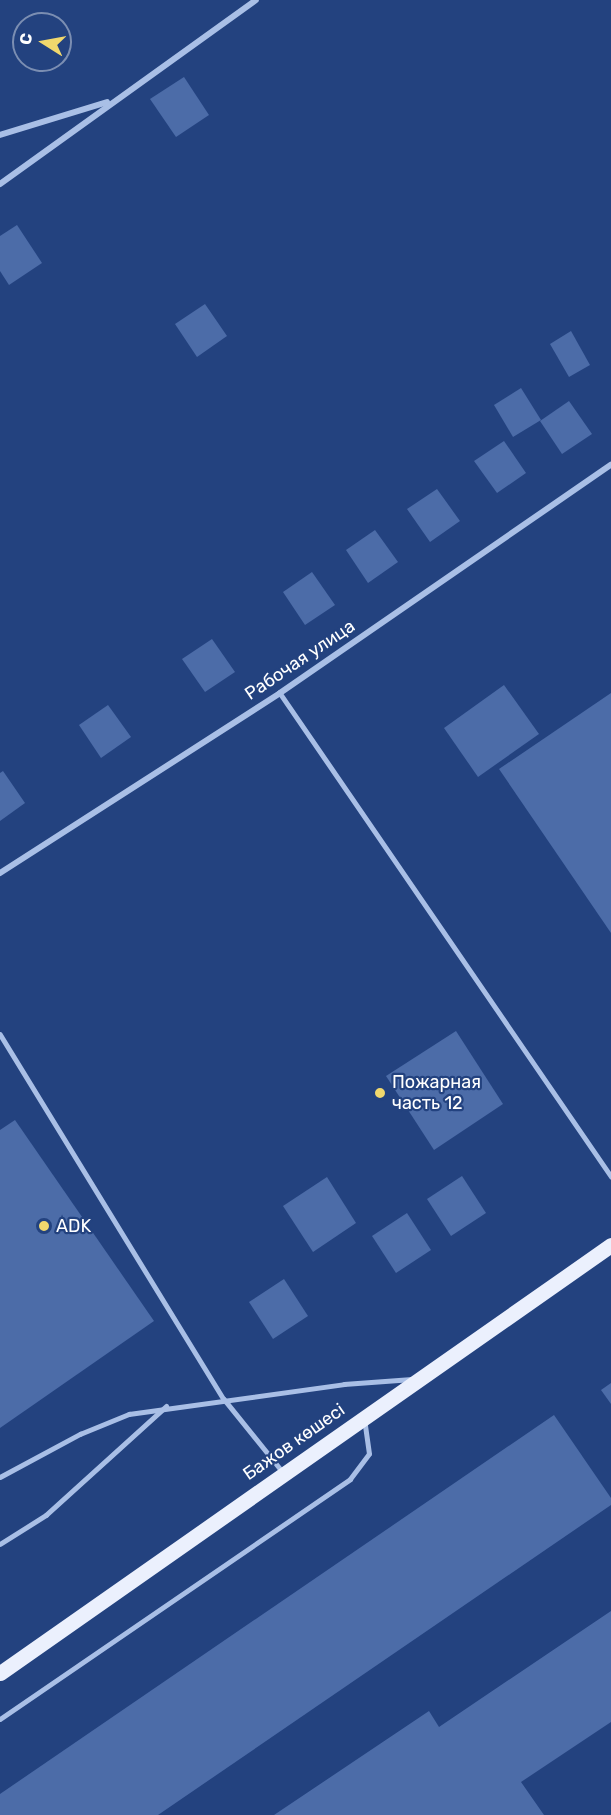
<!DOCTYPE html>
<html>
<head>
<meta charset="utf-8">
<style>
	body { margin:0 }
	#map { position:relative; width:611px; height:1815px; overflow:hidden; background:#23427f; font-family:Rubik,sans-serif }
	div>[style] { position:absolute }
	.building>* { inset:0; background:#4c6ca8 }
	.service>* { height:4.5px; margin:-2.25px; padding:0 2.25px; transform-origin:2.25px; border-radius:2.25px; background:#a9bfe6 }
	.minor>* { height:6px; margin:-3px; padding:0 3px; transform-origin:3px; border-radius:3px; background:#a9bfe6 }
	.primary>* { height:15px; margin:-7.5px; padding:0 7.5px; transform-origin:7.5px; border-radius:7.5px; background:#ebf0fd }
	.dots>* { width:16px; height:16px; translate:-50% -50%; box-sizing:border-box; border:3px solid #23427f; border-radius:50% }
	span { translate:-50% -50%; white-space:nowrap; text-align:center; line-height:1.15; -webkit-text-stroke:4.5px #23427f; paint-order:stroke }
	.street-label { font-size:18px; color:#fff }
	.poi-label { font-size:18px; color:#fff }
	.left { translate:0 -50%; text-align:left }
	.north { position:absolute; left:12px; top:12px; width:60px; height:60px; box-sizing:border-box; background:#23427f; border:2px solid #7b8eb2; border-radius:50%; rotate:281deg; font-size:16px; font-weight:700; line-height:24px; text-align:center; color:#fff }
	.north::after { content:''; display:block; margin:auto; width:21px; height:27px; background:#f1d86d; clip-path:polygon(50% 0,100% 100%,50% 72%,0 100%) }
</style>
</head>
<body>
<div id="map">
	<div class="building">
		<i style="clip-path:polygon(184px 77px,209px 115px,176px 137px,150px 99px)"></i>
		<i style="clip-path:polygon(17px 225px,42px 263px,9px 285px,0 271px,0 236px)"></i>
		<i style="clip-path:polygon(205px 304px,227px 336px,197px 357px,175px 324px)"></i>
		<i style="clip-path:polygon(571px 331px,590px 365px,569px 377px,550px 344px)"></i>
		<i style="clip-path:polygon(521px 388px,541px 420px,513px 437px,494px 405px)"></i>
		<i style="clip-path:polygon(569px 401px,592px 434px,562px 454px,540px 421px)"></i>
		<i style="clip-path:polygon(504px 441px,526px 473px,497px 493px,474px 461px)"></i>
		<i style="clip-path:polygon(437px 489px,460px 521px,430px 542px,407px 509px)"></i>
		<i style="clip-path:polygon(375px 530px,398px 562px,368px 583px,346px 550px)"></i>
		<i style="clip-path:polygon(312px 572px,335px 605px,305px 625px,283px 592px)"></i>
		<i style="clip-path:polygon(212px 639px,235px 672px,205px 692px,182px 659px)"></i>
		<i style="clip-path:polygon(504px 685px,539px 734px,478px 777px,444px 728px)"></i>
		<i style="clip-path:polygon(611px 693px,611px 933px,499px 769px)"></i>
		<i style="clip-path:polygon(108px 705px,131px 737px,101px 758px,79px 725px)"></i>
		<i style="clip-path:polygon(3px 771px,25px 803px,0 821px,0 773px)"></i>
		<i style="clip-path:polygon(456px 1031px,503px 1104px,434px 1150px,386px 1076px)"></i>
		<i style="clip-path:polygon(15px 1120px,154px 1321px,0 1428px,0 1130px)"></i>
		<i style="clip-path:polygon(462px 1176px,486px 1213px,451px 1236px,427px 1199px)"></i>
		<i style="clip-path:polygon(327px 1177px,356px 1223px,313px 1252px,283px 1206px)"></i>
		<i style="clip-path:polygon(407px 1213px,431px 1250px,396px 1273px,372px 1236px)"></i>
		<i style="clip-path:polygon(284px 1279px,308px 1316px,273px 1339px,249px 1302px)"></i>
		<i style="clip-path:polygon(611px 1383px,611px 1404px,601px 1390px)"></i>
		<i style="clip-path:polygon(554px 1415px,611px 1498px,611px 1505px,158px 1815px,0 1815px,0 1794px)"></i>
		<i style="clip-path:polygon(611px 1611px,611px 1722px,521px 1782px,544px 1815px,274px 1815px,429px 1711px,439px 1727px)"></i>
	</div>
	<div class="service">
		<i style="left:280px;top:693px;width:586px;rotate:55.58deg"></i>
		<i style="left:0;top:1034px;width:428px;rotate:58.5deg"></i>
		<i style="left:224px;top:1399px;width:94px;rotate:51.1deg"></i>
		<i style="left:0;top:1477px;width:91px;rotate:-28.3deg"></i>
		<i style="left:80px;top:1434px;width:53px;rotate:-22.2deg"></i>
		<i style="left:129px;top:1414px;width:217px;rotate:-7.9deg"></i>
		<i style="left:344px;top:1384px;width:68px;rotate:-4.2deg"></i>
		<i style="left:0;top:1544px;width:54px;rotate:-32.2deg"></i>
		<i style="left:46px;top:1515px;width:162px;rotate:-42.2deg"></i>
		<i style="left:0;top:1719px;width:424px;rotate:-34.4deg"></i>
		<i style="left:350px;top:1479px;width:31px;rotate:-53deg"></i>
		<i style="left:369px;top:1454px;width:34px;rotate:-98deg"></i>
	</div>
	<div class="minor">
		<i style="left:0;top:135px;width:112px;rotate:-17.1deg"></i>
		<i style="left:0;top:184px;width:315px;rotate:-35.7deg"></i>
		<i style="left:0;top:873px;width:333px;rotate:-32.7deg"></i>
		<i style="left:280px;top:693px;width:402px;rotate:-34.6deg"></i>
	</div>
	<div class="primary">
		<i style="left:0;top:1673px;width:746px;rotate:-35.01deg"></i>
	</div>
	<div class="dots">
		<i style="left:380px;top:1093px;background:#f1d86d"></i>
		<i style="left:44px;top:1226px;background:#f1d86d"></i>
	</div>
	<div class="street-label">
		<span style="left:300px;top:660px;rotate:-34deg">Рабочая улица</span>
		<span style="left:294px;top:1442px;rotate:-35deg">Бажов көшесі</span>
	</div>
	<div class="poi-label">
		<span class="left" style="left:392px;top:1093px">Пожарная<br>часть 12</span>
		<span class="left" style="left:56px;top:1226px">ADK</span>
	</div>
	<div class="north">С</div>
</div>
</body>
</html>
